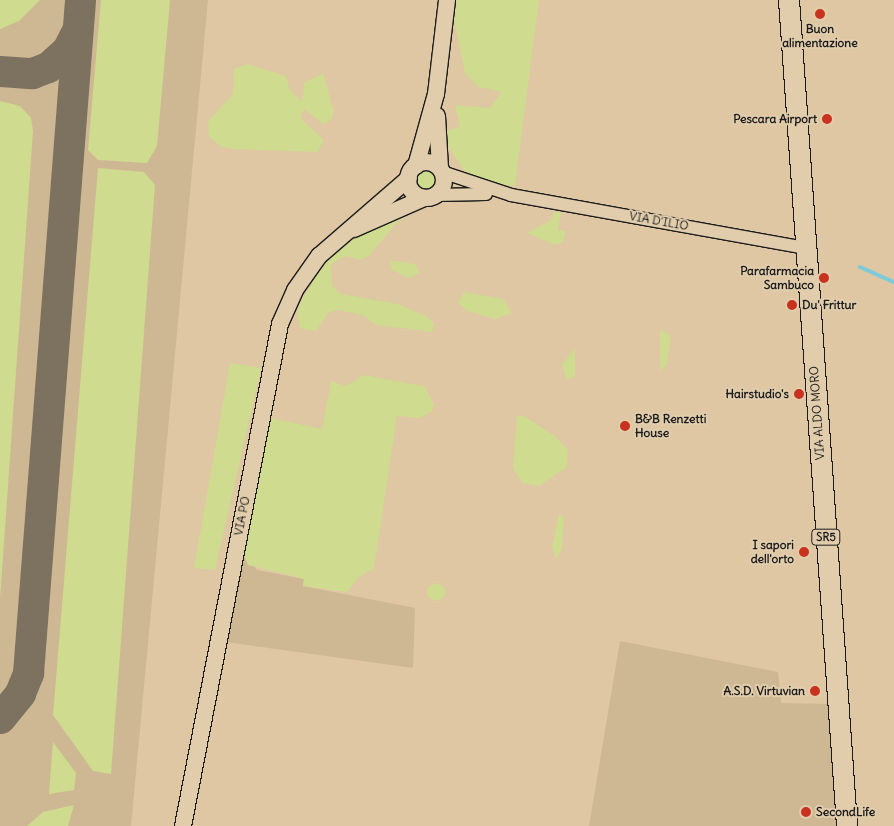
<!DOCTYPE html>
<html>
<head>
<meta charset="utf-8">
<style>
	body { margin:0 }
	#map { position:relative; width:894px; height:826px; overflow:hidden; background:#dec7a2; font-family:Delius,sans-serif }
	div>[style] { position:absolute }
	.built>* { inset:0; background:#ceb893 }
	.green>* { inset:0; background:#cfdb8e }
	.round { border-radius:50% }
	.stream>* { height:4px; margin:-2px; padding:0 2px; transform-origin:2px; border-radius:2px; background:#7dcbda }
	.taxiway>* { height:31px; margin:-15.5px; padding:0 15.5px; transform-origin:15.5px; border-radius:15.5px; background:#7d725f }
	.roads { filter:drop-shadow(1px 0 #1c1c1c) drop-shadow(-1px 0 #1c1c1c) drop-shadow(0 1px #1c1c1c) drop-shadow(0 -1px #1c1c1c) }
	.minor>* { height:12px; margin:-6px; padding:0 6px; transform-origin:6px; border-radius:6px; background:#e1cdac }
	.tertiary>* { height:16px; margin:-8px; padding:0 8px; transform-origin:8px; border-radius:8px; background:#e1cdac }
	.tertiary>.ring { margin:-8px; padding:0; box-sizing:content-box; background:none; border:16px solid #e1cdac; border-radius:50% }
	.primary>* { height:20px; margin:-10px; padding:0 10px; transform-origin:10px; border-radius:10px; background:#e1cdac }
	.dots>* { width:14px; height:14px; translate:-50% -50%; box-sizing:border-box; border:2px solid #e1cdac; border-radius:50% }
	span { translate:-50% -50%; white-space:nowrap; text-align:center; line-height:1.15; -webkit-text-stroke:4px #e1cdac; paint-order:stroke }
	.shield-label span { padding:1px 4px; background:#e1cdac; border:1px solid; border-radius:4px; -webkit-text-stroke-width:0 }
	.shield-label { font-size:11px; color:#1c1c1c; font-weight:700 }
	.poi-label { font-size:12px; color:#1c1c1c; font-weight:700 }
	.right { translate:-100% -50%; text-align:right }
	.left { translate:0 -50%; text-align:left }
	.street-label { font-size:12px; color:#1c1c1c }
</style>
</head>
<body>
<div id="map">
	<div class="built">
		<i style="clip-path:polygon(0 0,208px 0,131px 826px,0 826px)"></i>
		<i style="clip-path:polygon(244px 555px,257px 570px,304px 579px,303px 586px,415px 608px,413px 668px,226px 642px)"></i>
		<i style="clip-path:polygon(620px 641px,778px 672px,781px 703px,832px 704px,840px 826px,589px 826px)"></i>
	</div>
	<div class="green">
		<i style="clip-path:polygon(0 0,40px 0,19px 21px,0 29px)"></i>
		<i style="clip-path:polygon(101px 0,170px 0,157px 146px,147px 163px,98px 160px,88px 150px)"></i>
		<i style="clip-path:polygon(456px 0,539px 0,515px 186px,491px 183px,464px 171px,447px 144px,448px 130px,460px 127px,455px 105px,490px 108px,501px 92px,478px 87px,465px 73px,454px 20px)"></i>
		<i style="clip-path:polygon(247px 64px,286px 76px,290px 91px,302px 101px,304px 83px,323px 73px,334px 112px,331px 120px,323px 124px,304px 109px,300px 118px,324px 140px,317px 152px,234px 149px,222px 147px,209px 137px,208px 121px,233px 94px,234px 69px)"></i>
		<i style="clip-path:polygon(0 101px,20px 106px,31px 118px,33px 131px,0 599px)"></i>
		<i style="clip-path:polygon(98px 168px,144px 172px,155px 185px,111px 774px,93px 771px,53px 715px)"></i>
		<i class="round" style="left:416px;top:169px;width:22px;height:22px"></i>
		<i style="clip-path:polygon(428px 203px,398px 221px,369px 256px,360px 260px,346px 256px,331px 264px,332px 286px,341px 294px,398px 304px,426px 316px,434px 323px,432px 332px,376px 325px,362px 315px,338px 310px,329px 312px,316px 331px,300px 328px,297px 310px,323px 262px,367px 230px)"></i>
		<i style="clip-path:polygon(554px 212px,561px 213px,558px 230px,566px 231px,563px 242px,555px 245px,527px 233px,551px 220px)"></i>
		<i style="clip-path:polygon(390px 260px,415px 264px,420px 273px,409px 278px,392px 270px)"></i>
		<i style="clip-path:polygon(464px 292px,503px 299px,512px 313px,495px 319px,467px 311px,458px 303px)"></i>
		<i style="clip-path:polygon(660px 330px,671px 335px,667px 365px,660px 371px)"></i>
		<i style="clip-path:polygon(575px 348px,575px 377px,567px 380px,562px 365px)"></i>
		<i style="clip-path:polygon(230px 363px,261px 368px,215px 570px,194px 568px)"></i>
		<i style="clip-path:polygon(363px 375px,424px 386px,434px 404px,432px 411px,419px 418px,397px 416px,374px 568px,359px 577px,347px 592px,303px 586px,304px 579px,248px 565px,244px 555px,270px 418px,322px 429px,331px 381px,346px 386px)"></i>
		<i style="clip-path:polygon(517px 416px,524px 416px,556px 437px,568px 450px,567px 467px,539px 486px,522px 483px,513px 468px)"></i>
		<i style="clip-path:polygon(559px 514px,564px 518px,562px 549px,556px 559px,552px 547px)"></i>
		<i class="round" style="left:427px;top:583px;width:18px;height:18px"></i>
		<i style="clip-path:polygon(53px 742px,76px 773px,74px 790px,49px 794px)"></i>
		<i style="clip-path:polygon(74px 805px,68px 826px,27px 826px,43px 812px)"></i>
	</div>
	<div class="stream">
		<i style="left:860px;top:267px;width:37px;rotate:24deg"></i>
	</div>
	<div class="taxiway">
		<i style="left:0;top:71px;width:32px;rotate:4deg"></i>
		<i style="left:32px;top:73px;width:17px;rotate:-21deg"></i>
		<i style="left:48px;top:67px;width:25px;rotate:-42deg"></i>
		<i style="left:67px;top:50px;width:22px;rotate:-63deg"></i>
		<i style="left:0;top:718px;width:32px;rotate:-51deg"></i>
		<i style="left:20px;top:693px;width:22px;rotate:-68deg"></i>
		<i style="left:28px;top:673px;width:675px;rotate:-85.58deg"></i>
	</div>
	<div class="roads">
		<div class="minor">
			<i style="left:442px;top:172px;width:73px;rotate:18.4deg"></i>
			<i style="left:511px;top:195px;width:300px;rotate:10.2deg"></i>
			<i style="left:435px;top:195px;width:51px;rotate:-1.1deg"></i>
		</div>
		<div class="tertiary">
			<i style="left:437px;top:116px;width:52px;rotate:86.7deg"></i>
			<i class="ring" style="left:408px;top:162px;width:20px;height:20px"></i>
			<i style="left:416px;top:166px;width:75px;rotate:-74.5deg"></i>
			<i style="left:436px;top:94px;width:95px;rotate:-83.3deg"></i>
			<i style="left:354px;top:229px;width:77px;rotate:-23.9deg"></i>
			<i style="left:183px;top:826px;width:511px;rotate:-79.06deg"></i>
			<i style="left:280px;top:324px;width:37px;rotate:-66deg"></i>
			<i style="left:295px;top:290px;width:42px;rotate:-54.8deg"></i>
			<i style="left:319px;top:256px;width:119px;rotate:-40.9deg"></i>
		</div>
		<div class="primary">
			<i style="left:789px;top:0;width:828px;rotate:85.98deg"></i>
		</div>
	</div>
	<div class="dots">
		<i style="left:820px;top:14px;background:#c8321e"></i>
		<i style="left:827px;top:119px;background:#c8321e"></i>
		<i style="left:824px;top:278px;background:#c8321e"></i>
		<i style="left:792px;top:305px;background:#c8321e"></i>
		<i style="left:799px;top:394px;background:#c8321e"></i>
		<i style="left:625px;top:426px;background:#c8321e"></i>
		<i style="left:804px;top:552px;background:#c8321e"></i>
		<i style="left:815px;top:691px;background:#c8321e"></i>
		<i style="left:806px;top:812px;background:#c8321e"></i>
	</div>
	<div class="shield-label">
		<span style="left:826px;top:537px">SR5</span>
	</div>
	<div class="poi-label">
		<span style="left:820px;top:36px">Buon<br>alimentazione</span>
		<span class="right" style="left:817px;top:119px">Pescara Airport</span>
		<span class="right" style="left:814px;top:278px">Parafarmacia<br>Sambuco</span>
		<span class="left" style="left:802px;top:305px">Du' Frittur</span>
		<span class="right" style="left:789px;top:394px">Hairstudio's</span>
		<span class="left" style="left:635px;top:426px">B&amp;B Renzetti<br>House</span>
		<span class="right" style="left:794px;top:552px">I sapori<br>dell'orto</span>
		<span class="right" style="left:805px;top:691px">A.S.D. Virtuvian</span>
		<span class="left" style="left:816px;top:812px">SecondLife</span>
	</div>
	<div class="street-label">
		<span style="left:659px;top:221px;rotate:10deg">VIA D'ILIO</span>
		<span style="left:817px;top:413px;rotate:-94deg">VIA ALDO MORO</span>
		<span style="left:242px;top:516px;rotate:-79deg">VIA PO</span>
	</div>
</div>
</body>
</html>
